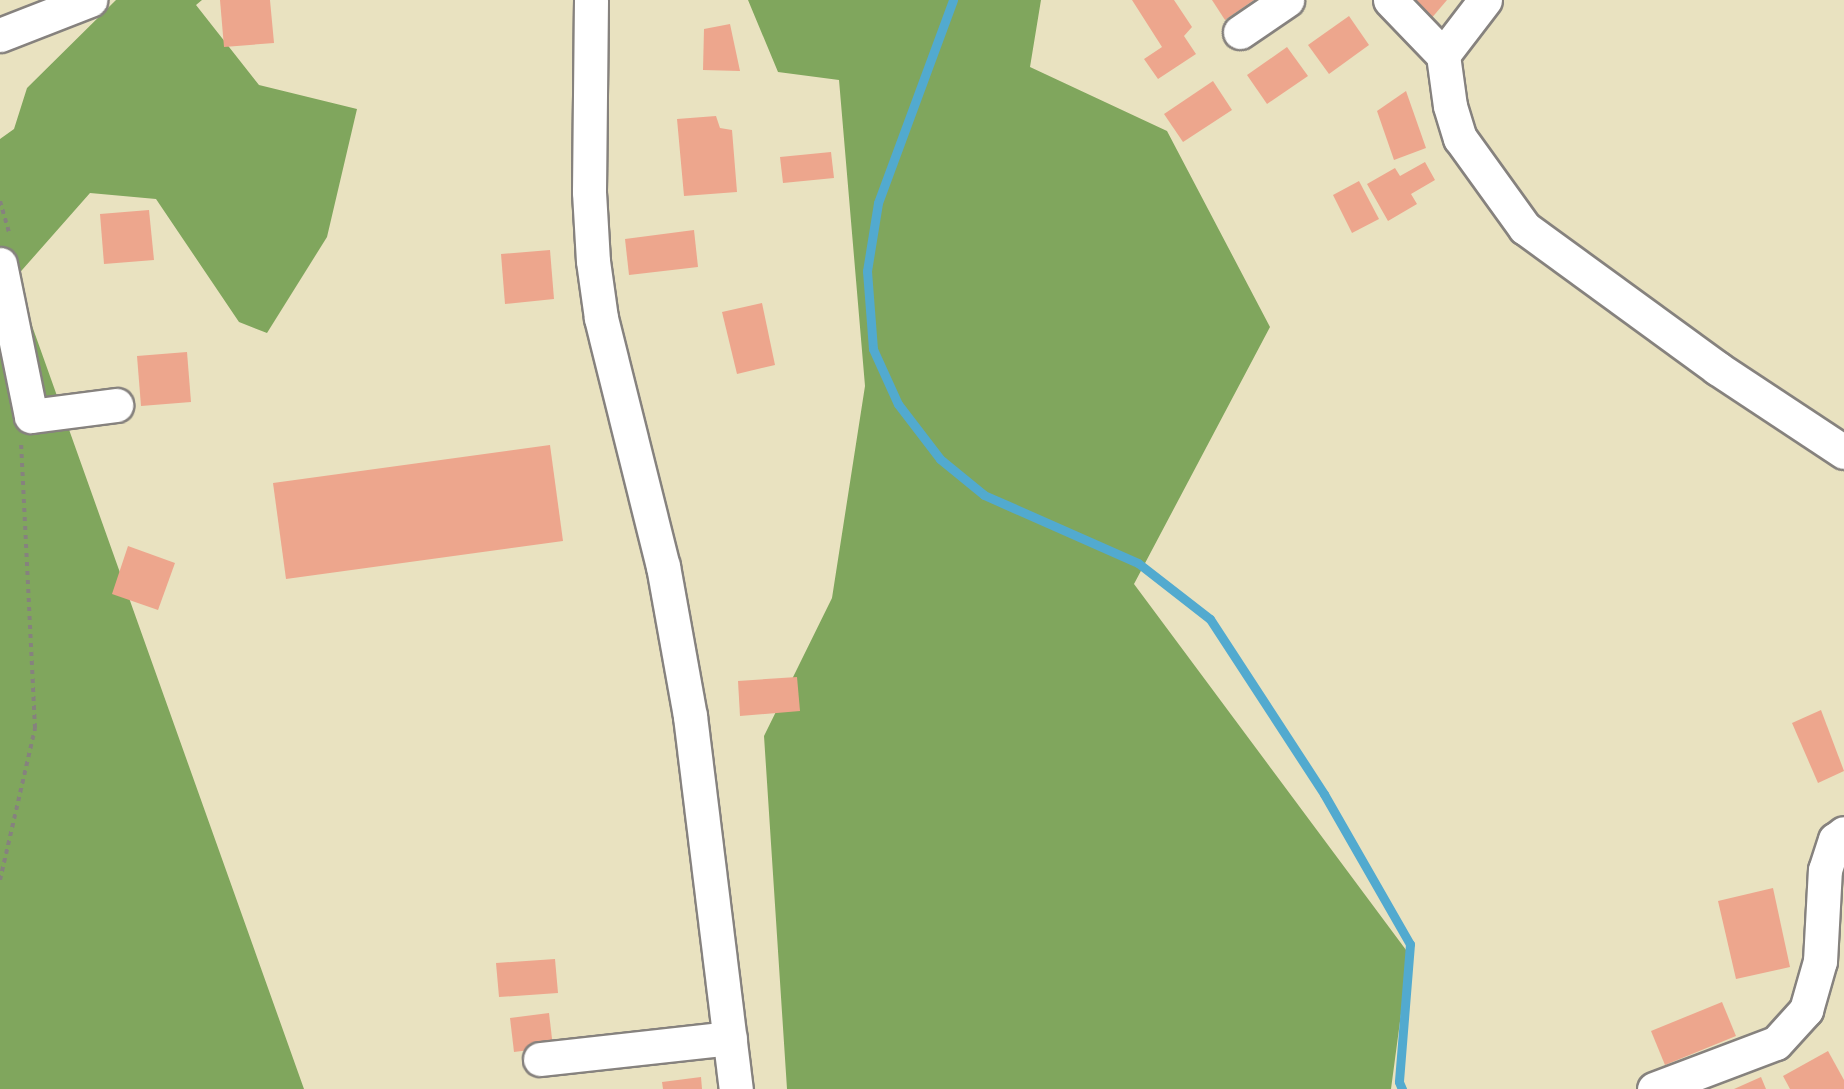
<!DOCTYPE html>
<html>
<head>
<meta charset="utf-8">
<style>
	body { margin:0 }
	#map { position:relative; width:1844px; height:1089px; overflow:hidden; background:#e9e2c0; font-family:"Architects Daughter",sans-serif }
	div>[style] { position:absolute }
	.forest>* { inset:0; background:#80a65d }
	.stream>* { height:9px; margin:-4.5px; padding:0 4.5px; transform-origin:4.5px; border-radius:4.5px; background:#52aacf }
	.building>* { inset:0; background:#eda68d }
	.path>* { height:4px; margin-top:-2px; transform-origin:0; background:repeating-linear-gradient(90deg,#86827e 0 4.5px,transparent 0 9px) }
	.roads { filter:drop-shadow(2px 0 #86827e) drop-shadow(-2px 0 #86827e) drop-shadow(0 2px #86827e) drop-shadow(0 -2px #86827e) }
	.street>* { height:33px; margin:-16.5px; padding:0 16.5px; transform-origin:16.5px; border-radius:16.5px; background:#fff }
	.secondary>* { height:33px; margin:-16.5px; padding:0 16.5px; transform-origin:16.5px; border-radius:16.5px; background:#fff }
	span { translate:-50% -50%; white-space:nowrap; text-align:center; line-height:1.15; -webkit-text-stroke:6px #fbf7ec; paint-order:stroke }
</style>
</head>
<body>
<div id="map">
	<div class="forest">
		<i style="clip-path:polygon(116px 0,202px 0,196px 5px,259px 85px,357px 109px,327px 237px,267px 333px,239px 322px,156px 199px,90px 193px,15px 278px,304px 1089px,0 1089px,0 139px,14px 129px,27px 88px)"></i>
		<i style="clip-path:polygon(748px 0,1041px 0,1030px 67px,1167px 131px,1270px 327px,1134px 584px,1409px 954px,1391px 1089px,787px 1089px,764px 736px,832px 598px,865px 386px,839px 80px,778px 72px)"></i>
	</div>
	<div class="stream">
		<i style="left:953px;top:0;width:216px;rotate:110.3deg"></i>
		<i style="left:878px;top:203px;width:69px;rotate:99.2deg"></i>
		<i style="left:867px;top:271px;width:78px;rotate:85.6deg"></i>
		<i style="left:873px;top:349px;width:60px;rotate:65.6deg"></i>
		<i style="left:898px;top:404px;width:69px;rotate:52.6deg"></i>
		<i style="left:940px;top:459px;width:57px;rotate:39.3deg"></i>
		<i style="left:984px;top:495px;width:168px;rotate:23.8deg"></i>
		<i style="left:1138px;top:563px;width:91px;rotate:37.9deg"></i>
		<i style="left:1210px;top:619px;width:209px;rotate:56.9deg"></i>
		<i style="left:1324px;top:794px;width:173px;rotate:60.2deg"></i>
		<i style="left:1410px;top:944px;width:138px;rotate:94.6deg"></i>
		<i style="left:1399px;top:1082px;width:8px;rotate:67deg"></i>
	</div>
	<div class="building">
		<i style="clip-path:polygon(220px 0,270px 0,274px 43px,224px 47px)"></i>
		<i style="clip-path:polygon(1132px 0,1174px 0,1192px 27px,1184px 36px,1196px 54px,1158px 79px,1144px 59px,1162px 47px)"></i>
		<i style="clip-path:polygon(1212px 0,1254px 0,1225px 20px)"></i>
		<i style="clip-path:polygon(1405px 0,1447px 0,1430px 20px)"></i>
		<i style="clip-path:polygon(1349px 16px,1369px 45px,1329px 74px,1308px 45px)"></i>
		<i style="clip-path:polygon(730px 24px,740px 71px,703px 70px,704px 29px)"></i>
		<i style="clip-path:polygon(1287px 47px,1308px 76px,1267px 104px,1247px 75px)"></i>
		<i style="clip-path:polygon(1213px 81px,1232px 110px,1183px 142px,1164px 114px)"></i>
		<i style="clip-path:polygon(1406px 91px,1426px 148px,1394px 160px,1377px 111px)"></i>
		<i style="clip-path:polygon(716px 116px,720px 128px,732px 130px,737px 192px,684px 196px,677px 119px)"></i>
		<i style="clip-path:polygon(831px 152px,834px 178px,783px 183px,780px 157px)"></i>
		<i style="clip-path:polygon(1425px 162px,1435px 180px,1411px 194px,1417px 204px,1388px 221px,1367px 184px,1395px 168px,1400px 176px)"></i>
		<i style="clip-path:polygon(1359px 181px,1379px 219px,1352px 233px,1333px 195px)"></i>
		<i style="clip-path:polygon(149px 210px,154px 260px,104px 264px,100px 214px)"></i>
		<i style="clip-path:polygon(694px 230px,698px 267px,629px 275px,625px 239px)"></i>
		<i style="clip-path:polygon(550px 250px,554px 299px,505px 304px,501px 254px)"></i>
		<i style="clip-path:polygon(762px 303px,775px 365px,737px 374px,722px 312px)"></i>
		<i style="clip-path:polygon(187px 352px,191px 402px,141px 406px,137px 356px)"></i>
		<i style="clip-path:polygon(550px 445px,563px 541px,286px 579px,273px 483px)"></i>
		<i style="clip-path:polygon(128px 546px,175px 563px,158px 610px,112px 594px)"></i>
		<i style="clip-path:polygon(797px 677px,800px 711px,740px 716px,738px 681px)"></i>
		<i style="clip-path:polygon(1821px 710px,1844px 771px,1818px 783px,1792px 723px)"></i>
		<i style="clip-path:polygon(1773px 888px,1790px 967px,1736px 979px,1718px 901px)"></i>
		<i style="clip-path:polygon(555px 959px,558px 993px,499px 997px,496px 963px)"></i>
		<i style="clip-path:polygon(1722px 1002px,1736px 1036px,1665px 1065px,1651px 1031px)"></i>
		<i style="clip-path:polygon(549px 1013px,553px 1047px,514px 1052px,510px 1018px)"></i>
		<i style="clip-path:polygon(1828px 1051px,1844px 1080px,1844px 1089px,1790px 1089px,1783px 1076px)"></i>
		<i style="clip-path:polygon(701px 1077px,702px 1089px,663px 1089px,662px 1082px)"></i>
		<i style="clip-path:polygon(1761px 1077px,1766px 1089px,1734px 1089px)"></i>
	</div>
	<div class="path">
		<i style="left:0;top:201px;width:35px;rotate:74deg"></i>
		<i style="left:0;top:880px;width:156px;rotate:-77deg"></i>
		<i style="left:35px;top:728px;width:285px;rotate:-92.8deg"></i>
	</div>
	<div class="roads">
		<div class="street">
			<i style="left:1390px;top:0;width:76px;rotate:46.1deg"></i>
			<i style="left:1485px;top:0;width:69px;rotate:127.4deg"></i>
			<i style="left:1443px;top:55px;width:51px;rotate:82.2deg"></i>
			<i style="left:1450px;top:106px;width:34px;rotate:73deg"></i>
			<i style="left:1460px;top:138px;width:111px;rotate:54.2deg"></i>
			<i style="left:1525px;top:228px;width:238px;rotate:36.1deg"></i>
			<i style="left:1717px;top:368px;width:152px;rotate:33.5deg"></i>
			<i style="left:1240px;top:32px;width:57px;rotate:-34.2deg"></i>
			<i style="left:0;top:35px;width:97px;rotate:-21.3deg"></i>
			<i style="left:0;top:264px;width:155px;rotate:78.5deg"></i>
			<i style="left:31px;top:416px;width:86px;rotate:-7.4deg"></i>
			<i style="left:540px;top:1059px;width:191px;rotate:-6.3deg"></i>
		</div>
		<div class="secondary">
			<i style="left:591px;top:0;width:192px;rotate:90.6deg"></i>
			<i style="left:589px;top:192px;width:69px;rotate:86.7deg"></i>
			<i style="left:593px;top:261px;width:58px;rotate:82deg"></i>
			<i style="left:601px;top:318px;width:256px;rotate:76deg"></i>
			<i style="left:663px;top:566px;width:152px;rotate:79.8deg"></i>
			<i style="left:690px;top:716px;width:376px;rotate:83deg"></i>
			<i style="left:1654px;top:1089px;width:130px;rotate:-20.7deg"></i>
			<i style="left:1776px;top:1043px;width:45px;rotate:-47.7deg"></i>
			<i style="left:1806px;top:1010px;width:51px;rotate:-74.1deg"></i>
			<i style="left:1820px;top:961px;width:91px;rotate:-86.9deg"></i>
			<i style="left:1825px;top:870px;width:32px;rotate:-72deg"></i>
			<i style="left:1835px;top:840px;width:11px;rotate:-38deg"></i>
		</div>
	</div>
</div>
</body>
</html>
